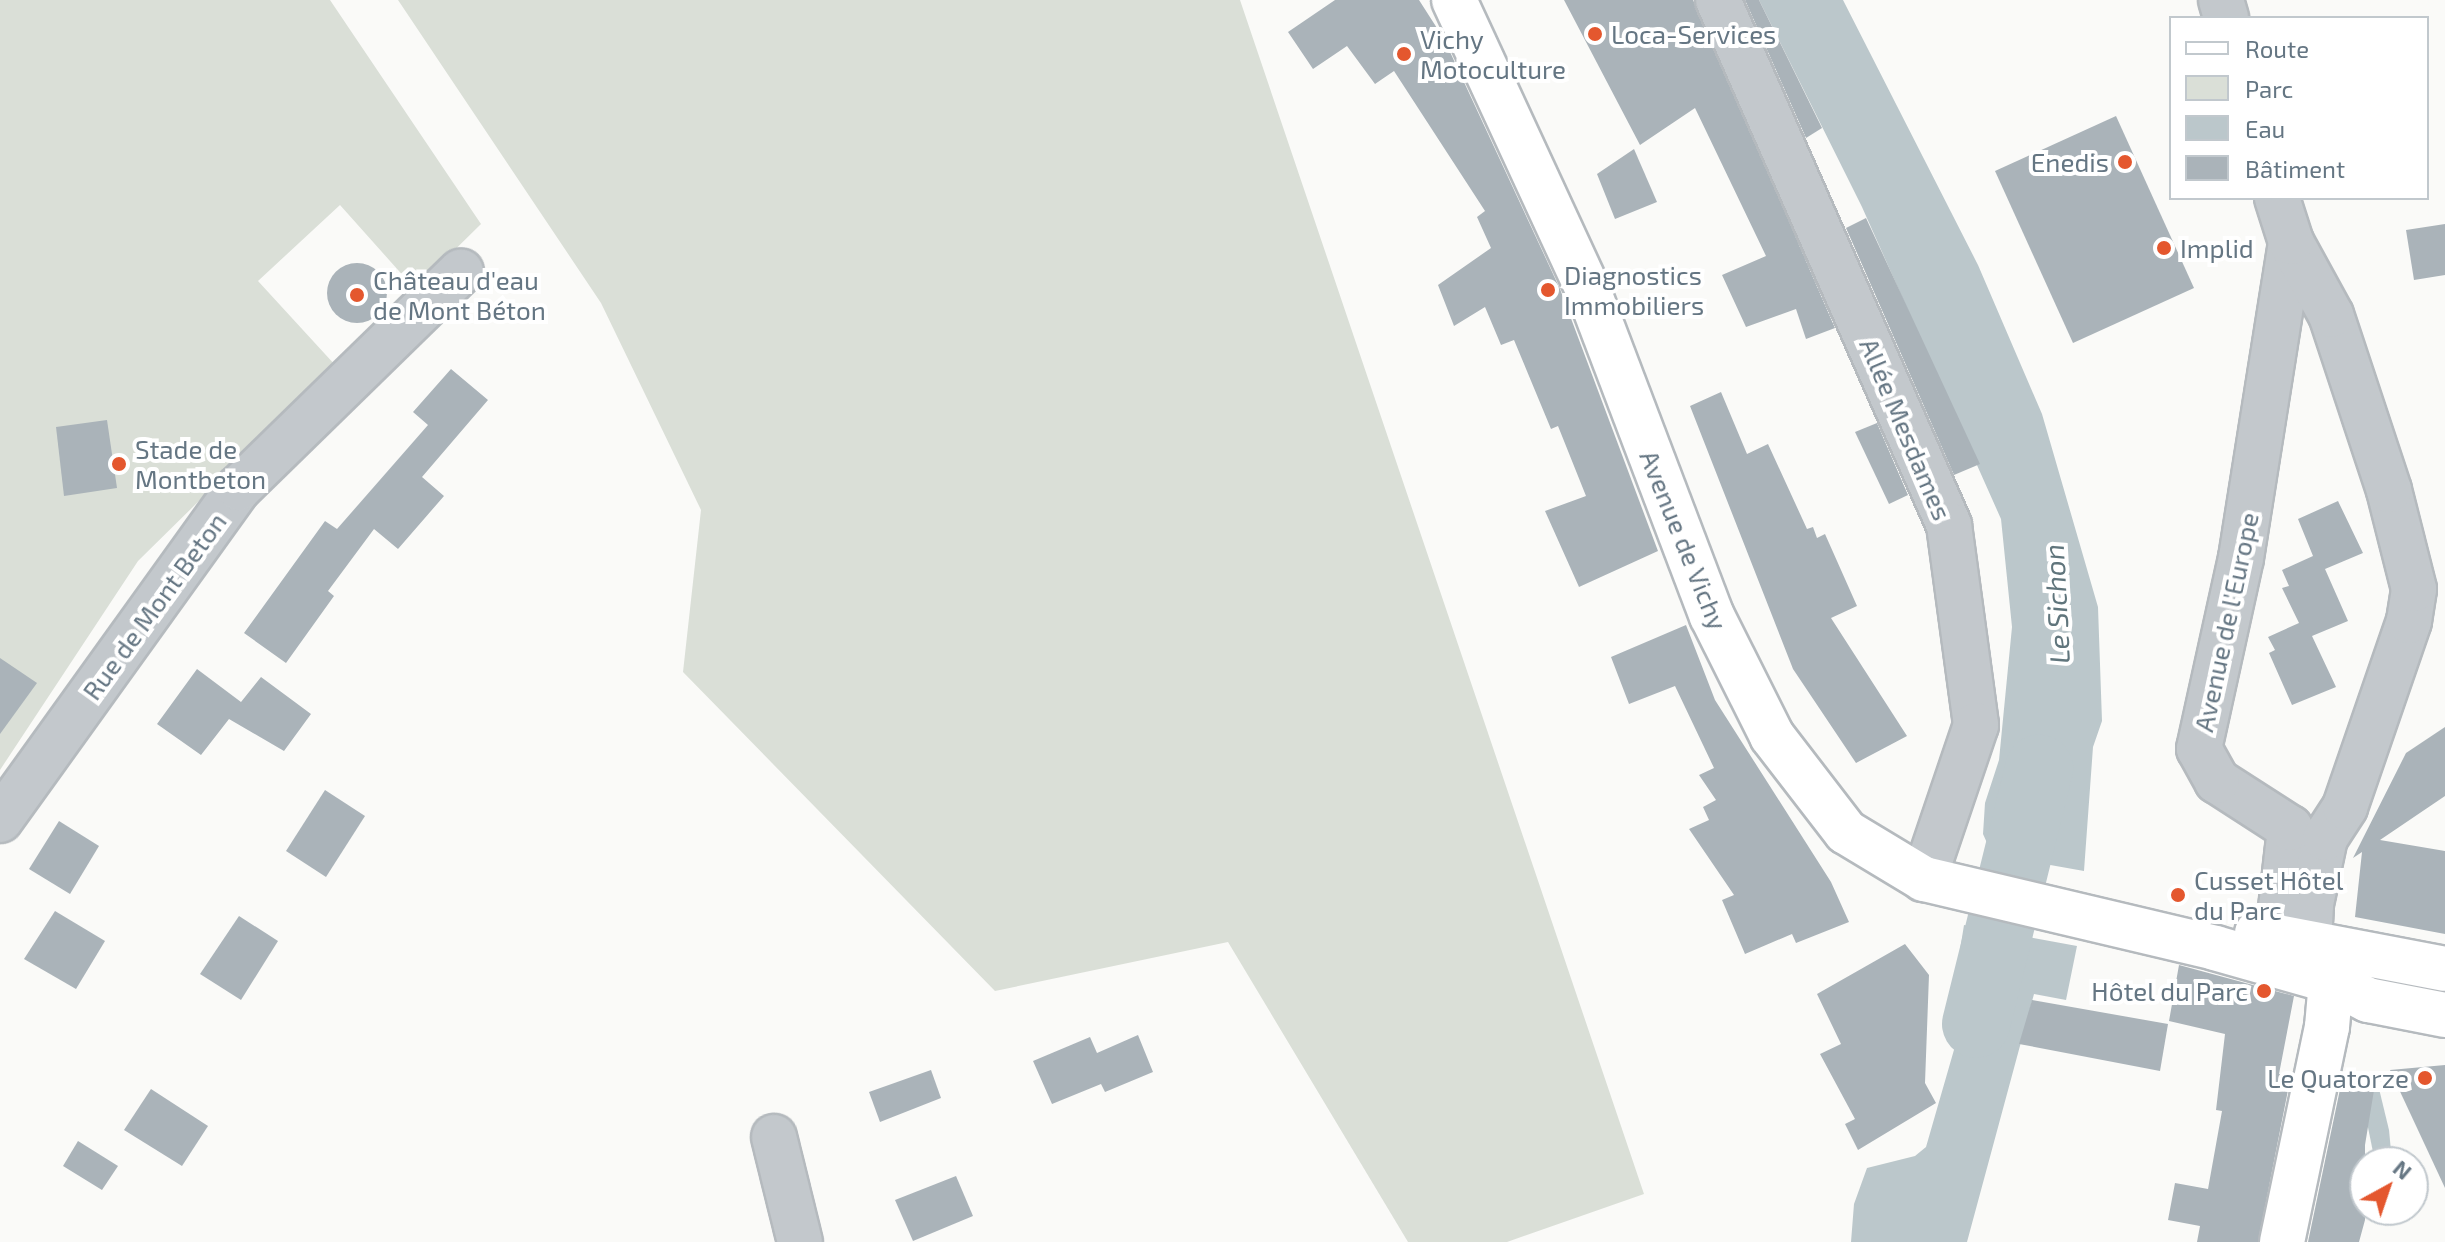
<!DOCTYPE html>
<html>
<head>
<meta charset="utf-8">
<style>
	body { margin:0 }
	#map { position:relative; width:2445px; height:1242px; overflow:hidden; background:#fafaf8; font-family:"Exo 2",sans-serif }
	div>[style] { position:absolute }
	.green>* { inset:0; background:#dadfd7 }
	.water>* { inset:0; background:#bbc7cb }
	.river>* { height:68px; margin:-34px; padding:0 34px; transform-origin:34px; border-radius:34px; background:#bbc7cb }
	.building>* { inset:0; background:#aab3b9 }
	.round { border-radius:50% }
	.roads { filter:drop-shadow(2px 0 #b5babe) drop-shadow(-2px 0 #b5babe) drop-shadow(0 2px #b5babe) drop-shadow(0 -2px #b5babe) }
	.minor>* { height:44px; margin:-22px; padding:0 22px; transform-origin:22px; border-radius:22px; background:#c3c8cc }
	.major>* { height:44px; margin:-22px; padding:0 22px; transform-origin:22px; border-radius:22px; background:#fff }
	.dots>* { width:22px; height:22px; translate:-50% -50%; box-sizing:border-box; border:4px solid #fff; border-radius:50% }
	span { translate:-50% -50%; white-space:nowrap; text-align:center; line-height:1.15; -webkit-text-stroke:8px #fff; paint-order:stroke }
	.poi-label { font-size:26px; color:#657683 }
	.left { translate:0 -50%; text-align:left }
	.right { translate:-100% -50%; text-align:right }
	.street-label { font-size:26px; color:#657683 }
	.water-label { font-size:28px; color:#60757c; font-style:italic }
	.legend { position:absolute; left:2169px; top:16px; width:260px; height:184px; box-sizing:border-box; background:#fff; border:2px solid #c1c8cd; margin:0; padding:10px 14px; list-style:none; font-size:24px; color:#657683 }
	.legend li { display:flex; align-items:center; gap:16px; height:40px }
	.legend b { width:40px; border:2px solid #c1c8cd }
	.north { position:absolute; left:2349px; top:1146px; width:80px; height:80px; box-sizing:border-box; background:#fff; border:2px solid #c1c8cd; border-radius:50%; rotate:40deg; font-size:22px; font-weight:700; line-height:32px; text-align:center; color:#657683 }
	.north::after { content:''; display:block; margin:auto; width:28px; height:36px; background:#e4572e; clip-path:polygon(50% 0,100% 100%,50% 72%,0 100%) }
</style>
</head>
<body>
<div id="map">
	<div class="green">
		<i style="clip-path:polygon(0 0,330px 0,481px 224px,415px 289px,340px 205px,258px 281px,336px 366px,138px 561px,0 770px)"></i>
		<i style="clip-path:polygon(398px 0,1240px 0,1644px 1194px,1507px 1242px,1408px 1242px,1228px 942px,995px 991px,683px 672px,701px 510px,601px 303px)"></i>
	</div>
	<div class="water">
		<i style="clip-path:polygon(1759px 0,1843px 0,1978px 265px,2042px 414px,2098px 607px,2102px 721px,2093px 747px,2084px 871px,1999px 856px,1992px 854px,1983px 834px,1985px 803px,1999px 760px,2012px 627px,2001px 519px,1862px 207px)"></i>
		<i style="clip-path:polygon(1964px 925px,2077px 946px,2066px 1000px,2034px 994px,1967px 1242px,1851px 1242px,1854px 1204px,1867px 1168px,1915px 1156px,1926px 1147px,1979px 963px,1959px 956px)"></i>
		<i style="clip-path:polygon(2375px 1072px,2389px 1130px,2392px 1162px,2375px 1162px,2357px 1073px)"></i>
	</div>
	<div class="river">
		<i style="left:1976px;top:1024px;width:263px;rotate:-76.1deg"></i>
	</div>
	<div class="building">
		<i style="clip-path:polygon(1335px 0,1419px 0,1444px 39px,1560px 289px,1658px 551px,1579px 587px,1545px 511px,1586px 496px,1558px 426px,1551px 429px,1514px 340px,1501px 345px,1485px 307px,1454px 326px,1438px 285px,1491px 248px,1477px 217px,1485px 211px,1394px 71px,1375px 84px,1347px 46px,1313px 69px,1288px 32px)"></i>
		<i style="clip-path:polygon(1564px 0,1693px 0,1835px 328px,1806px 339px,1796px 309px,1746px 327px,1722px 275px,1766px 256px,1695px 108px,1640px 145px)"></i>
		<i style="clip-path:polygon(1745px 0,1759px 0,1822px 128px,1806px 138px)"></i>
		<i style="clip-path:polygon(2116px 116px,2194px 288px,2073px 343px,1995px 171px)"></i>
		<i style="clip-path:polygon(1634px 149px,1657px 202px,1615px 219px,1597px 174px)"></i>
		<i style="clip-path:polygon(1866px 218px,1980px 464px,1954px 475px,1846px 228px)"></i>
		<i style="clip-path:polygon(2445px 224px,2445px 275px,2414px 280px,2406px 230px)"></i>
		<i class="round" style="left:327px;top:263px;width:60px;height:60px"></i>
		<i style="clip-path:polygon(451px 369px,488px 400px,422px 477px,444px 496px,398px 549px,374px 529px,328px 591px,334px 596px,286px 663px,244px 633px,325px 521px,337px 529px,428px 425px,413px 412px)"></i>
		<i style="clip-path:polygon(1721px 392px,1747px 454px,1768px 444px,1807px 529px,1813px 527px,1817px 538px,1825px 534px,1857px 606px,1831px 618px,1907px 736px,1856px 763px,1793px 669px,1690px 406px)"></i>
		<i style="clip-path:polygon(107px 420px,117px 488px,64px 496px,56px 427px)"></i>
		<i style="clip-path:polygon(1877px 423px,1908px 495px,1889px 504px,1855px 432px)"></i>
		<i style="clip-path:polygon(2338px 501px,2363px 553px,2325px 569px,2348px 621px,2312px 636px,2336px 687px,2292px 705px,2269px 653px,2275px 650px,2268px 637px,2299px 623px,2282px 588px,2289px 586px,2282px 570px,2313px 556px,2298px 519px)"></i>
		<i style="clip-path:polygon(1686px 625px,1715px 700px,1831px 882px,1849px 922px,1796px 943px,1792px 934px,1745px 954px,1722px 900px,1734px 895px,1689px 829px,1709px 820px,1703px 807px,1716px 800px,1699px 775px,1714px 768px,1675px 686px,1629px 704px,1611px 657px)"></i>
		<i style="clip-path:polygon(0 658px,37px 683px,0 734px)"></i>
		<i style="clip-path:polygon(197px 669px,241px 702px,261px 677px,311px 714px,284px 751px,229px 719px,201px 755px,157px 724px)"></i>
		<i style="clip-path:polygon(2445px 727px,2445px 796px,2380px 840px,2445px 851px,2445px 934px,2355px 917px,2362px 852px,2353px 858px,2406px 753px)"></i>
		<i style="clip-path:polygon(325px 790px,365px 816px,326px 877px,286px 851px)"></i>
		<i style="clip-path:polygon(59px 821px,99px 846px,70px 894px,29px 869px)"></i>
		<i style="clip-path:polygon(55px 911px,105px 941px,76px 989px,24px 959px)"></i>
		<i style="clip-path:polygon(239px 916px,278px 941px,241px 1000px,200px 974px)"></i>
		<i style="clip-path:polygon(1905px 944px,1929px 975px,1925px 1083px,1936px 1103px,1858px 1150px,1845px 1124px,1855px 1119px,1820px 1054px,1841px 1044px,1817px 994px)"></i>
		<i style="clip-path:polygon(2179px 965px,2294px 996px,2279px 1074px,2291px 1075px,2258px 1242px,2197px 1242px,2200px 1226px,2168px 1220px,2175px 1183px,2208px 1189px,2222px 1111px,2216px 1110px,2225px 1034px,2169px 1021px)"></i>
		<i style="clip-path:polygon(2032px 1000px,2168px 1024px,2160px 1071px,2019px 1044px)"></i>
		<i style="clip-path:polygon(1138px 1035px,1153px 1072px,1105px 1092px,1101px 1084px,1052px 1104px,1033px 1061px,1090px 1037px,1097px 1053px)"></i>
		<i style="clip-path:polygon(2445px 1065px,2445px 1188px,2390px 1070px)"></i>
		<i style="clip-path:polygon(931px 1070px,941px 1098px,880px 1122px,869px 1092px)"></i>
		<i style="clip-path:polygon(2377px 1072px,2365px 1145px,2365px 1220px,2359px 1242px,2308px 1242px,2343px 1075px)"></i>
		<i style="clip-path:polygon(151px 1089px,208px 1126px,182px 1166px,124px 1130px)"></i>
		<i style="clip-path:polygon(78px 1141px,118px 1166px,102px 1190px,63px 1166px)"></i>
		<i style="clip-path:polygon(956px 1176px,973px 1216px,913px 1241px,895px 1200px)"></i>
	</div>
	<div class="roads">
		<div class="minor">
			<i style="left:1718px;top:0;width:574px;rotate:66.25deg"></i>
			<i style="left:1949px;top:525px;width:202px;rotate:82.3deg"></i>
			<i style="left:1976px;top:725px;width:163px;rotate:108.7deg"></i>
			<i style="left:2221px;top:0;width:19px;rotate:74deg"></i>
			<i style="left:0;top:820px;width:409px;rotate:-54.3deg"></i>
			<i style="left:239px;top:488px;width:310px;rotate:-44.3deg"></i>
			<i style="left:2279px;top:925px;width:98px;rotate:-83.5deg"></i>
			<i style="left:2290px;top:828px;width:87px;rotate:-147.2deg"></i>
			<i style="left:2217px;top:781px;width:37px;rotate:-119deg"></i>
			<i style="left:2199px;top:749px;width:196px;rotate:-77.6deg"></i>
			<i style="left:2241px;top:558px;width:320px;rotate:-81deg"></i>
			<i style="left:2273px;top:949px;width:36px;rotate:-9deg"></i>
			<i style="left:2309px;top:943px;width:39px;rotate:-87deg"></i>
			<i style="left:2311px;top:904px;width:67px;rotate:-78deg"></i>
			<i style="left:2325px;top:838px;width:37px;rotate:-57deg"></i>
			<i style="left:2345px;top:807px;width:197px;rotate:-71deg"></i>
			<i style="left:2409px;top:621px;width:32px;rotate:-81deg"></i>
			<i style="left:2414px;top:589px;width:102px;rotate:-104.2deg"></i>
			<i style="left:2389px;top:490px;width:184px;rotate:-108.3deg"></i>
			<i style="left:2331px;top:315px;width:83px;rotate:-118.7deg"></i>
			<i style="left:2291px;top:242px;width:46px;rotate:-107.7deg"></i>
			<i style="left:774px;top:1137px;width:108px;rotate:76.1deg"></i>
		</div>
		<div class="major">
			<i style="left:1454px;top:0;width:319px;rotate:65.2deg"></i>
			<i style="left:1588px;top:290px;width:349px;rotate:69.2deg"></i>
			<i style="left:1712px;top:616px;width:134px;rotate:63.4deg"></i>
			<i style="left:1772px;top:736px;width:121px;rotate:52.4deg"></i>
			<i style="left:1846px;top:832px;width:91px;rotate:31.1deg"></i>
			<i style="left:1924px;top:879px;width:299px;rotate:13.3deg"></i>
			<i style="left:2215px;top:948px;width:121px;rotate:15.9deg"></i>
			<i style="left:2331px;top:981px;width:42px;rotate:27.2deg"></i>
			<i style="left:2368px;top:1000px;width:78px;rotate:11deg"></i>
			<i style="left:2257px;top:933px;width:191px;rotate:10.8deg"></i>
			<i style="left:2282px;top:1242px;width:220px;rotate:-78.2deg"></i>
			<i style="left:2327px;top:1027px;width:46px;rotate:-85deg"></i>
		</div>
	</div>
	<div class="dots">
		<i style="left:1595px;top:34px;background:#e4572e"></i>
		<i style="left:1404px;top:54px;background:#e4572e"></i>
		<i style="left:2125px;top:162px;background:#e4572e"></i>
		<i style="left:2164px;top:248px;background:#e4572e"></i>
		<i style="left:1548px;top:290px;background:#e4572e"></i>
		<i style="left:357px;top:295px;background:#e4572e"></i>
		<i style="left:119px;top:464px;background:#e4572e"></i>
		<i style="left:2178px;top:895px;background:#e4572e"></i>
		<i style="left:2264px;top:991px;background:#e4572e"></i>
		<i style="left:2425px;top:1078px;background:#e4572e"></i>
	</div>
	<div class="poi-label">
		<span class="left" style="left:1611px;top:34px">Loca-Services</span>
		<span class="left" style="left:1420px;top:54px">Vichy<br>Motoculture</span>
		<span class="right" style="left:2109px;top:162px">Enedis</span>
		<span class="left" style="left:2180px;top:248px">Implid</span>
		<span class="left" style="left:1564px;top:290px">Diagnostics<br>Immobiliers</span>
		<span class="left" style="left:373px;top:295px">Château d'eau<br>de Mont Béton</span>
		<span class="left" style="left:135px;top:464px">Stade de<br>Montbeton</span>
		<span class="left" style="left:2194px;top:895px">Cusset Hôtel<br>du Parc</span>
		<span class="right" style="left:2248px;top:991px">Hôtel du Parc</span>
		<span class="right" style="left:2409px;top:1078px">Le Quatorze</span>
	</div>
	<div class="street-label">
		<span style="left:1906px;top:429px;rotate:67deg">Allée Mesdames</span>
		<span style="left:1684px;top:540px;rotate:68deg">Avenue de Vichy</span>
		<span style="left:154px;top:606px;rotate:-54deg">Rue de Mont Beton</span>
		<span style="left:2226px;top:622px;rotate:-78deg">Avenue de l'Europe</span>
	</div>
	<div class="water-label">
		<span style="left:2056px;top:604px;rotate:-93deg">Le Sichon</span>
	</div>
	<ul class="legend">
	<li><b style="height:10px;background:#fff"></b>Route</li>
	<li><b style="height:22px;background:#dadfd7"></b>Parc</li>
	<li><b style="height:22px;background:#bbc7cb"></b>Eau</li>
	<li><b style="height:22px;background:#aab3b9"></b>Bâtiment</li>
	</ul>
	<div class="north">N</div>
</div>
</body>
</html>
